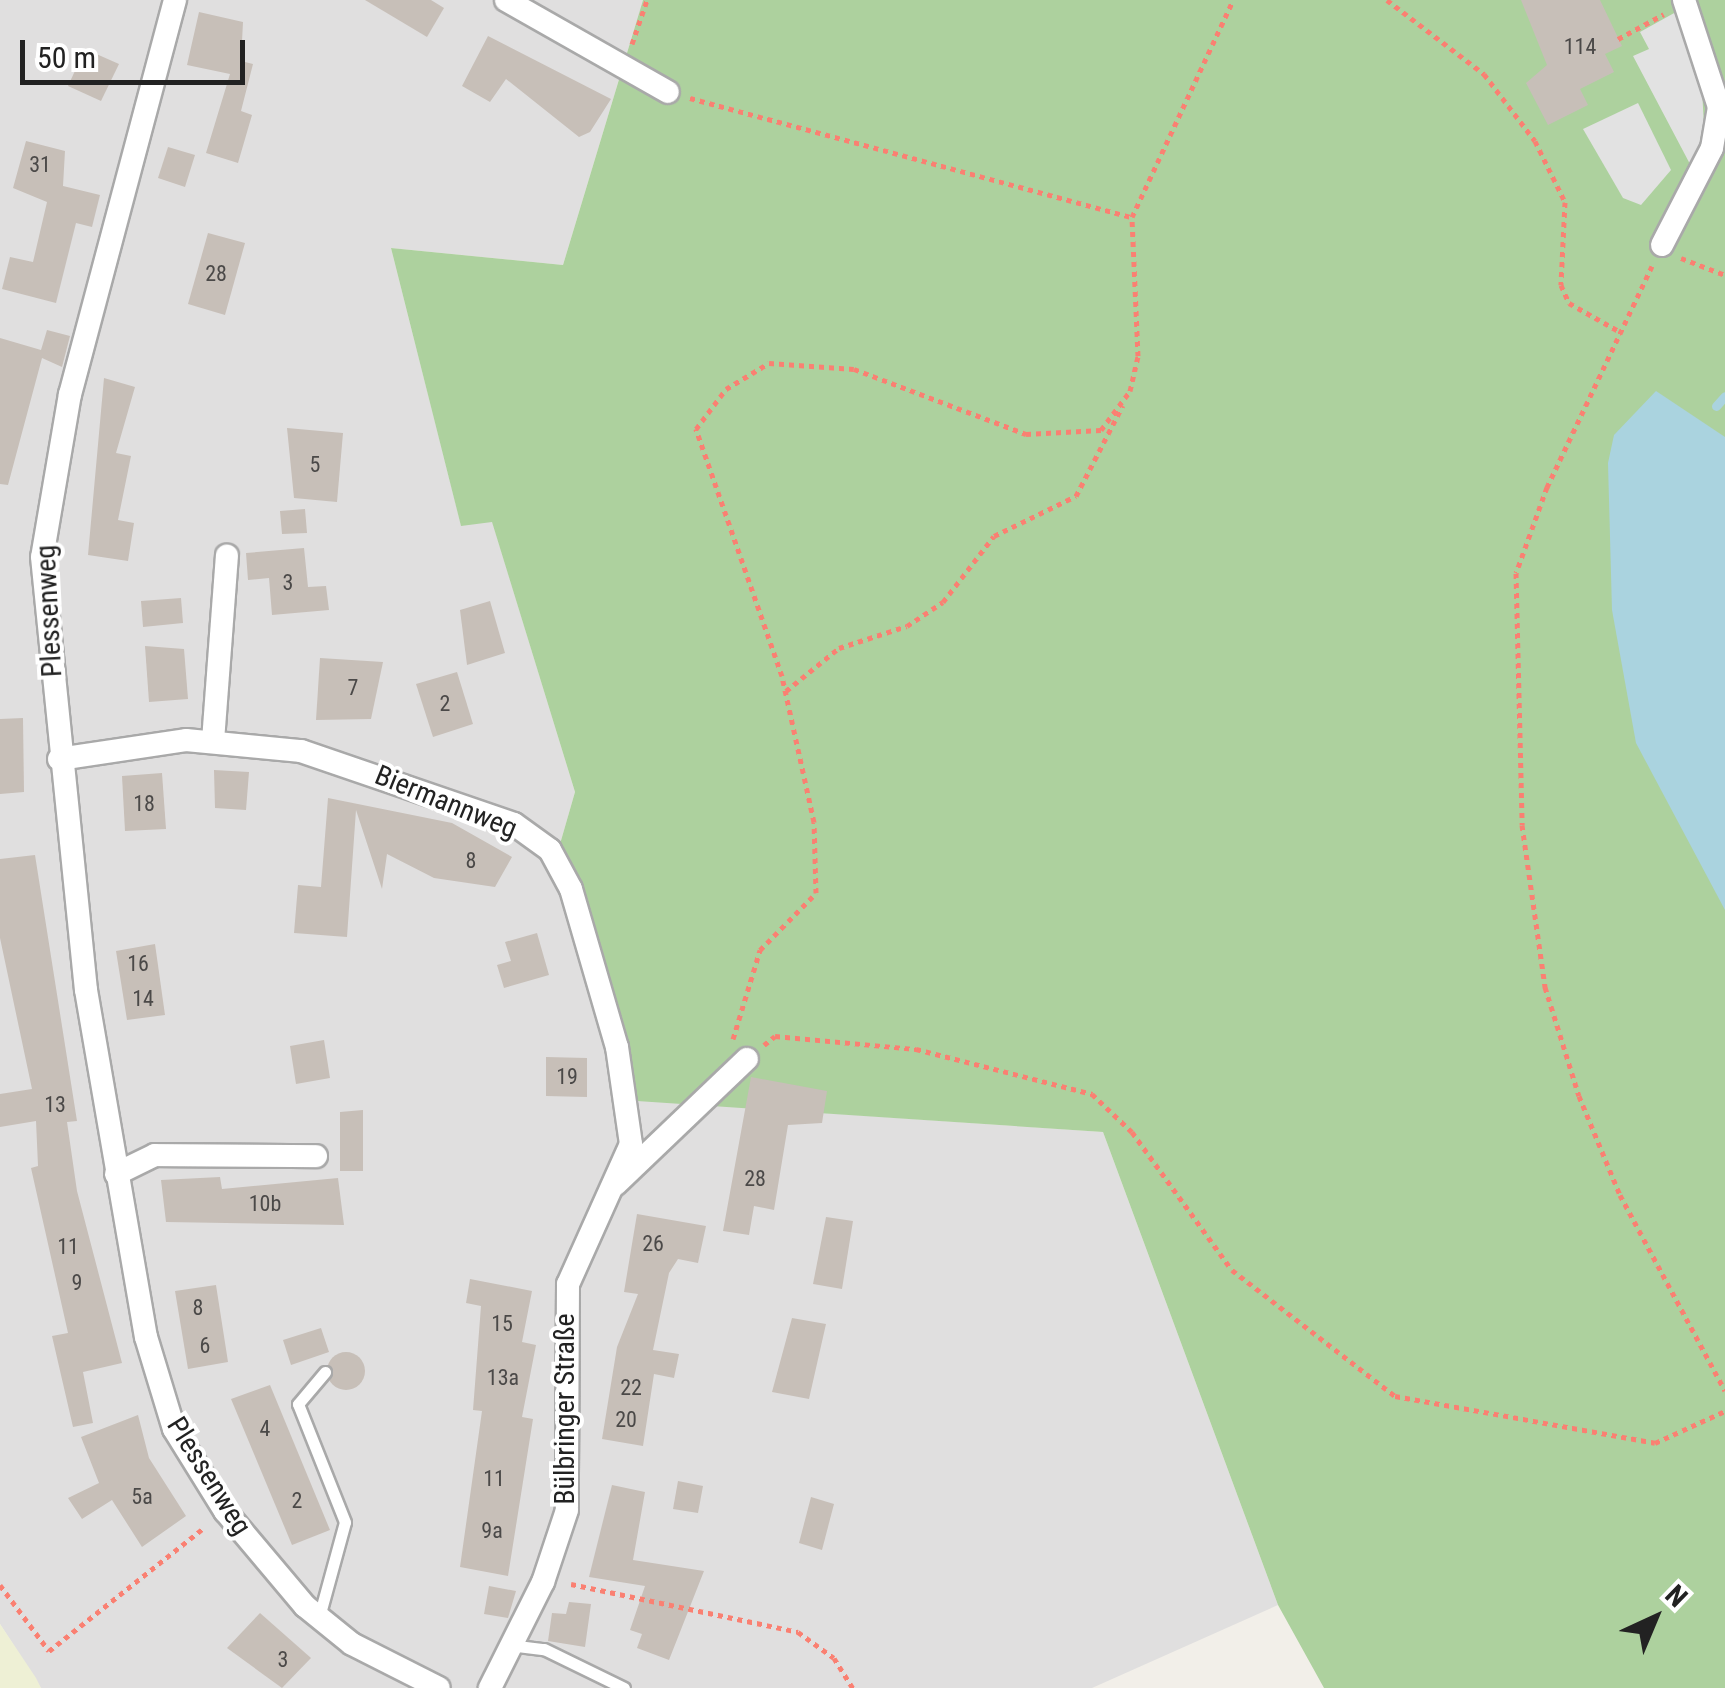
<!DOCTYPE html>
<html>
<head>
<meta charset="utf-8">
<style>
	body { margin:0 }
	#map { position:relative; width:1725px; height:1688px; overflow:hidden; background:#f2efe9; font-family:"Roboto Condensed",sans-serif }
	div>[style] { position:absolute }
	.residential>* { inset:0; background:#e0dfdf }
	.farmland>* { inset:0; background:#eef0d5 }
	.forest>* { inset:0; background:#add19e }
	.parking>* { inset:0; background:#e2e2e2 }
	.water>* { inset:0; background:#aad3df }
	.stream>* { height:9px; margin:-4.5px; padding:0 4.5px; transform-origin:4.5px; border-radius:4.5px; background:#aad3df }
	.building>* { inset:0; background:#c7bfb8 }
	.round { border-radius:50% }
	.path>* { height:5px; margin-top:-2.5px; transform-origin:0; background:repeating-linear-gradient(90deg,#fa8072 0 5px,transparent 0 10px) }
	.roads { filter:drop-shadow(2px 0 #a9a9a9) drop-shadow(-2px 0 #a9a9a9) drop-shadow(0 2px #a9a9a9) drop-shadow(0 -2px #a9a9a9) }
	.lane>* { height:11px; margin:-5.5px; padding:0 5.5px; transform-origin:5.5px; border-radius:5.5px; background:#fff }
	.street>* { height:22px; margin:-11px; padding:0 11px; transform-origin:11px; border-radius:11px; background:#fff }
	span { translate:-50% -50%; white-space:nowrap; text-align:center; line-height:1.15; -webkit-text-stroke:8px #fff; paint-order:stroke }
	.number-label { font-size:22px; color:#4b4948 }
	.number-label span { -webkit-text-stroke-width:0 }
	.street-label { font-size:28px; color:#222 }
	.north { position:absolute; left:1605px; top:1568px; width:100px; height:100px; -webkit-text-stroke:8px #fff; paint-order:stroke; rotate:44deg; font-size:28px; font-weight:700; line-height:40px; text-align:center; color:#222 }
	.north::after { content:''; display:block; margin:auto; width:35px; height:45px; background:#222; clip-path:polygon(50% 0,100% 100%,50% 72%,0 100%) }
	.scale { position:absolute; left:20px; top:40px; width:225px; height:45px; box-sizing:border-box; border:5px solid #222; border-top:0; padding-left:12px; font-size:30px; line-height:35px; white-space:nowrap; color:#222; -webkit-text-stroke:8px #fff; paint-order:stroke }
</style>
</head>
<body>
<div id="map">
	<div class="residential">
		<i style="clip-path:polygon(0 0,643px 0,563px 265px,391px 248px,461px 525px,492px 521px,575px 792px,560px 844px,637px 1100px,1103px 1132px,1278px 1605px,1092px 1688px,41px 1688px,0 1624px)"></i>
	</div>
	<div class="farmland">
		<i style="clip-path:polygon(0 1624px,36px 1678px,41px 1688px,0 1688px)"></i>
	</div>
	<div class="forest">
		<i style="clip-path:polygon(643px 0,1725px 0,1725px 1688px,1324px 1688px,1278px 1605px,1103px 1132px,637px 1101px,560px 844px,575px 792px,492px 522px,461px 526px,391px 248px,563px 265px)"></i>
	</div>
	<div class="parking">
		<i style="clip-path:polygon(1676px 12px,1701px 70px,1705px 145px,1691px 166px,1633px 56px,1649px 49px,1640px 32px)"></i>
		<i style="clip-path:polygon(1638px 103px,1671px 170px,1641px 205px,1623px 198px,1583px 129px)"></i>
	</div>
	<div class="water">
		<i style="clip-path:polygon(1656px 391px,1725px 437px,1725px 910px,1636px 743px,1612px 610px,1608px 463px,1614px 435px)"></i>
	</div>
	<div class="stream">
		<i style="left:1716px;top:406px;width:13px;rotate:-48deg"></i>
	</div>
	<div class="building">
		<i style="clip-path:polygon(365px 0,431px 0,444px 8px,427px 37px)"></i>
		<i style="clip-path:polygon(1521px 0,1600px 0,1622px 46px,1605px 54px,1614px 72px,1580px 89px,1588px 105px,1548px 125px,1526px 83px,1547px 65px)"></i>
		<i style="clip-path:polygon(199px 12px,243px 22px,241px 61px,253px 64px,241px 111px,252px 115px,238px 163px,206px 153px,230px 74px,187px 65px)"></i>
		<i style="clip-path:polygon(488px 36px,611px 99px,590px 132px,579px 137px,506px 79px,490px 102px,462px 86px)"></i>
		<i style="clip-path:polygon(85px 49px,119px 64px,101px 101px,68px 86px)"></i>
		<i style="clip-path:polygon(26px 141px,65px 151px,63px 186px,100px 195px,92px 227px,76px 223px,56px 303px,2px 289px,10px 257px,33px 262px,47px 202px,13px 188px)"></i>
		<i style="clip-path:polygon(168px 147px,195px 155px,185px 187px,158px 178px)"></i>
		<i style="clip-path:polygon(208px 233px,245px 243px,225px 315px,188px 304px)"></i>
		<i style="clip-path:polygon(47px 330px,70px 336px,62px 367px,42px 358px,8px 485px,0 484px,0 338px,41px 350px)"></i>
		<i style="clip-path:polygon(104px 378px,135px 387px,116px 453px,131px 456px,118px 520px,134px 523px,128px 561px,88px 555px)"></i>
		<i style="clip-path:polygon(287px 428px,343px 433px,337px 502px,294px 498px)"></i>
		<i style="clip-path:polygon(305px 509px,307px 533px,282px 534px,280px 511px)"></i>
		<i style="clip-path:polygon(304px 548px,308px 587px,326px 586px,329px 610px,272px 615px,269px 578px,248px 580px,246px 553px)"></i>
		<i style="clip-path:polygon(181px 598px,183px 623px,143px 627px,141px 601px)"></i>
		<i style="clip-path:polygon(490px 601px,505px 653px,467px 665px,460px 610px)"></i>
		<i style="clip-path:polygon(145px 646px,184px 649px,188px 699px,149px 702px)"></i>
		<i style="clip-path:polygon(320px 658px,383px 662px,371px 719px,316px 720px)"></i>
		<i style="clip-path:polygon(457px 672px,473px 724px,433px 737px,416px 684px)"></i>
		<i style="clip-path:polygon(23px 718px,24px 792px,0 794px,0 719px)"></i>
		<i style="clip-path:polygon(214px 770px,249px 772px,246px 810px,215px 808px)"></i>
		<i style="clip-path:polygon(162px 773px,166px 829px,125px 831px,122px 776px)"></i>
		<i style="clip-path:polygon(328px 798px,452px 823px,512px 857px,495px 887px,434px 878px,387px 854px,382px 889px,356px 810px,347px 937px,294px 933px,298px 885px,321px 887px)"></i>
		<i style="clip-path:polygon(35px 855px,77px 1121px,67px 1122px,77px 1191px,122px 1363px,83px 1372px,93px 1423px,73px 1427px,52px 1336px,68px 1333px,31px 1168px,38px 1166px,36px 1121px,0 1127px,0 1094px,32px 1089px,0 938px,0 859px)"></i>
		<i style="clip-path:polygon(537px 933px,549px 975px,504px 988px,497px 965px,511px 961px,505px 942px)"></i>
		<i style="clip-path:polygon(155px 944px,165px 1015px,127px 1020px,116px 951px)"></i>
		<i style="clip-path:polygon(324px 1040px,330px 1078px,296px 1084px,290px 1046px)"></i>
		<i style="clip-path:polygon(546px 1057px,587px 1058px,587px 1097px,546px 1096px)"></i>
		<i style="clip-path:polygon(751px 1077px,827px 1091px,822px 1123px,788px 1125px,774px 1210px,754px 1206px,749px 1235px,723px 1231px)"></i>
		<i style="clip-path:polygon(363px 1110px,363px 1171px,340px 1171px,340px 1112px)"></i>
		<i style="clip-path:polygon(220px 1177px,222px 1189px,338px 1178px,344px 1225px,166px 1222px,161px 1180px)"></i>
		<i style="clip-path:polygon(637px 1214px,706px 1226px,698px 1263px,678px 1259px,669px 1273px,653px 1350px,679px 1354px,674px 1378px,654px 1374px,643px 1446px,602px 1439px,617px 1347px,638px 1294px,624px 1292px)"></i>
		<i style="clip-path:polygon(826px 1217px,853px 1221px,842px 1289px,813px 1284px)"></i>
		<i style="clip-path:polygon(470px 1279px,532px 1291px,522px 1342px,536px 1345px,522px 1417px,533px 1419px,508px 1576px,460px 1567px,482px 1411px,473px 1410px,481px 1306px,466px 1303px)"></i>
		<i style="clip-path:polygon(216px 1285px,228px 1362px,188px 1369px,175px 1291px)"></i>
		<i style="clip-path:polygon(792px 1318px,826px 1324px,809px 1399px,772px 1392px)"></i>
		<i style="clip-path:polygon(321px 1328px,329px 1352px,291px 1365px,283px 1340px)"></i>
		<i class="round" style="left:327px;top:1352px;width:38px;height:38px"></i>
		<i style="clip-path:polygon(270px 1385px,330px 1530px,292px 1545px,231px 1399px)"></i>
		<i style="clip-path:polygon(138px 1415px,149px 1458px,186px 1516px,142px 1547px,112px 1500px,82px 1519px,68px 1498px,99px 1483px,81px 1437px)"></i>
		<i style="clip-path:polygon(678px 1481px,703px 1486px,698px 1513px,673px 1509px)"></i>
		<i style="clip-path:polygon(612px 1485px,645px 1492px,633px 1560px,704px 1571px,669px 1660px,637px 1648px,642px 1634px,630px 1630px,645px 1586px,589px 1577px)"></i>
		<i style="clip-path:polygon(811px 1497px,834px 1504px,822px 1550px,799px 1543px)"></i>
		<i style="clip-path:polygon(489px 1586px,516px 1591px,508px 1618px,484px 1614px)"></i>
		<i style="clip-path:polygon(569px 1602px,591px 1604px,585px 1647px,548px 1641px,552px 1613px,566px 1614px)"></i>
		<i style="clip-path:polygon(260px 1613px,311px 1658px,282px 1688px,227px 1648px)"></i>
	</div>
	<div class="path">
		<i style="left:1387px;top:0;width:122px;rotate:37.3deg"></i>
		<i style="left:1484px;top:74px;width:84px;rotate:52.7deg"></i>
		<i style="left:1535px;top:141px;width:68px;rotate:63.8deg"></i>
		<i style="left:1565px;top:202px;width:83px;rotate:92.8deg"></i>
		<i style="left:1561px;top:285px;width:20px;rotate:66deg"></i>
		<i style="left:1569px;top:303px;width:61px;rotate:29.5deg"></i>
		<i style="left:1618px;top:39px;width:52px;rotate:-28.5deg"></i>
		<i style="left:632px;top:44px;width:46px;rotate:-71.2deg"></i>
		<i style="left:690px;top:98px;width:458px;rotate:15.1deg"></i>
		<i style="left:1681px;top:258px;width:47px;rotate:21.1deg"></i>
		<i style="left:1652px;top:266px;width:245px;rotate:115.4deg"></i>
		<i style="left:1547px;top:487px;width:91px;rotate:109.8deg"></i>
		<i style="left:1516px;top:573px;width:252px;rotate:88.6deg"></i>
		<i style="left:1522px;top:825px;width:164px;rotate:81.9deg"></i>
		<i style="left:1545px;top:987px;width:114px;rotate:72.7deg"></i>
		<i style="left:1579px;top:1096px;width:107px;rotate:67.5deg"></i>
		<i style="left:1620px;top:1195px;width:222px;rotate:61.8deg"></i>
		<i style="left:786px;top:691px;width:68px;rotate:-39.1deg"></i>
		<i style="left:839px;top:648px;width:71px;rotate:-17.9deg"></i>
		<i style="left:907px;top:626px;width:43px;rotate:-33.7deg"></i>
		<i style="left:943px;top:602px;width:83px;rotate:-52.3deg"></i>
		<i style="left:994px;top:536px;width:91px;rotate:-26deg"></i>
		<i style="left:1076px;top:496px;width:102px;rotate:-62.7deg"></i>
		<i style="left:733px;top:1039px;width:93px;rotate:-73.1deg"></i>
		<i style="left:760px;top:950px;width:80px;rotate:-45.5deg"></i>
		<i style="left:816px;top:893px;width:71px;rotate:-91.6deg"></i>
		<i style="left:814px;top:822px;width:149px;rotate:-102.4deg"></i>
		<i style="left:782px;top:676px;width:262px;rotate:-109.2deg"></i>
		<i style="left:696px;top:429px;width:50px;rotate:-53.1deg"></i>
		<i style="left:726px;top:389px;width:50px;rotate:-31.2deg"></i>
		<i style="left:769px;top:363px;width:85px;rotate:4deg"></i>
		<i style="left:854px;top:369px;width:184px;rotate:20.7deg"></i>
		<i style="left:1026px;top:434px;width:75px;rotate:-3.1deg"></i>
		<i style="left:1101px;top:430px;width:49px;rotate:-53.4deg"></i>
		<i style="left:1130px;top:391px;width:36px;rotate:-77deg"></i>
		<i style="left:1138px;top:356px;width:139px;rotate:-92.5deg"></i>
		<i style="left:1132px;top:217px;width:239px;rotate:-65deg"></i>
		<i style="left:764px;top:1045px;width:14px;rotate:-39deg"></i>
		<i style="left:775px;top:1036px;width:142px;rotate:5.3deg"></i>
		<i style="left:916px;top:1049px;width:182px;rotate:14.3deg"></i>
		<i style="left:1092px;top:1094px;width:55px;rotate:43.5deg"></i>
		<i style="left:1132px;top:1132px;width:170px;rotate:54.1deg"></i>
		<i style="left:1232px;top:1270px;width:206px;rotate:37.7deg"></i>
		<i style="left:1395px;top:1396px;width:264px;rotate:10.2deg"></i>
		<i style="left:1655px;top:1443px;width:77px;rotate:-24.6deg"></i>
		<i style="left:571px;top:1584px;width:232px;rotate:11.9deg"></i>
		<i style="left:798px;top:1632px;width:44px;rotate:35.8deg"></i>
		<i style="left:834px;top:1658px;width:36px;rotate:58deg"></i>
		<i style="left:0;top:1585px;width:82px;rotate:53.4deg"></i>
		<i style="left:49px;top:1651px;width:199px;rotate:-38.5deg"></i>
	</div>
	<div class="roads">
		<div class="lane">
			<i style="left:319px;top:1617px;width:98px;rotate:-74.7deg"></i>
			<i style="left:345px;top:1522px;width:127px;rotate:-111.7deg"></i>
			<i style="left:298px;top:1404px;width:42px;rotate:-49.8deg"></i>
			<i style="left:509px;top:1645px;width:35px;rotate:7deg"></i>
			<i style="left:544px;top:1649px;width:89px;rotate:26deg"></i>
		</div>
		<div class="street">
			<i style="left:175px;top:0;width:408px;rotate:104.9deg"></i>
			<i style="left:70px;top:394px;width:165px;rotate:99.7deg"></i>
			<i style="left:42px;top:557px;width:435px;rotate:84.2deg"></i>
			<i style="left:86px;top:990px;width:352px;rotate:80.2deg"></i>
			<i style="left:146px;top:1337px;width:96px;rotate:73.1deg"></i>
			<i style="left:174px;top:1429px;width:97px;rotate:58.1deg"></i>
			<i style="left:225px;top:1511px;width:124px;rotate:49.9deg"></i>
			<i style="left:305px;top:1606px;width:60px;rotate:39deg"></i>
			<i style="left:352px;top:1644px;width:97px;rotate:26.8deg"></i>
			<i style="left:506px;top:0;width:186px;rotate:29.6deg"></i>
			<i style="left:1662px;top:245px;width:109px;rotate:-62.7deg"></i>
			<i style="left:1712px;top:148px;width:42px;rotate:-80.3deg"></i>
			<i style="left:1719px;top:107px;width:113px;rotate:-108.1deg"></i>
			<i style="left:213px;top:741px;width:186px;rotate:-85.7deg"></i>
			<i style="left:59px;top:759px;width:128px;rotate:-8.5deg"></i>
			<i style="left:186px;top:740px;width:116px;rotate:5.5deg"></i>
			<i style="left:301px;top:751px;width:225px;rotate:18.9deg"></i>
			<i style="left:514px;top:824px;width:44px;rotate:35.8deg"></i>
			<i style="left:550px;top:850px;width:44px;rotate:61.7deg"></i>
			<i style="left:571px;top:889px;width:165px;rotate:73.8deg"></i>
			<i style="left:617px;top:1047px;width:98px;rotate:81.8deg"></i>
			<i style="left:631px;top:1144px;width:154px;rotate:114.2deg"></i>
			<i style="left:568px;top:1284px;width:226px;rotate:90.3deg"></i>
			<i style="left:567px;top:1510px;width:76px;rotate:108.4deg"></i>
			<i style="left:543px;top:1582px;width:119px;rotate:116.6deg"></i>
			<i style="left:116px;top:1174px;width:43px;rotate:-26deg"></i>
			<i style="left:155px;top:1155px;width:161px;rotate:0.4deg"></i>
			<i style="left:616px;top:1184px;width:181px;rotate:-43.7deg"></i>
		</div>
	</div>
	<div class="number-label">
		<span style="left:1580px;top:47px">114</span>
		<span style="left:40px;top:165px">31</span>
		<span style="left:216px;top:274px">28</span>
		<span style="left:315px;top:465px">5</span>
		<span style="left:288px;top:583px">3</span>
		<span style="left:353px;top:688px">7</span>
		<span style="left:445px;top:704px">2</span>
		<span style="left:144px;top:804px">18</span>
		<span style="left:471px;top:861px">8</span>
		<span style="left:138px;top:964px">16</span>
		<span style="left:143px;top:999px">14</span>
		<span style="left:567px;top:1077px">19</span>
		<span style="left:55px;top:1105px">13</span>
		<span style="left:755px;top:1179px">28</span>
		<span style="left:265px;top:1204px">10b</span>
		<span style="left:653px;top:1244px">26</span>
		<span style="left:68px;top:1247px">11</span>
		<span style="left:77px;top:1283px">9</span>
		<span style="left:198px;top:1308px">8</span>
		<span style="left:502px;top:1324px">15</span>
		<span style="left:205px;top:1346px">6</span>
		<span style="left:503px;top:1378px">13a</span>
		<span style="left:631px;top:1388px">22</span>
		<span style="left:626px;top:1420px">20</span>
		<span style="left:265px;top:1429px">4</span>
		<span style="left:494px;top:1479px">11</span>
		<span style="left:142px;top:1497px">5a</span>
		<span style="left:297px;top:1501px">2</span>
		<span style="left:492px;top:1531px">9a</span>
		<span style="left:283px;top:1660px">3</span>
	</div>
	<div class="street-label">
		<span style="left:49px;top:611px;rotate:-93deg">Plessenweg</span>
		<span style="left:446px;top:802px;rotate:22deg">Biermannweg</span>
		<span style="left:565px;top:1409px;rotate:-90deg">Bülbringer Straße</span>
		<span style="left:209px;top:1476px;rotate:58deg">Plessenweg</span>
	</div>
	<div class="north">N</div>
	<div class="scale">50 m</div>
</div>
</body>
</html>
